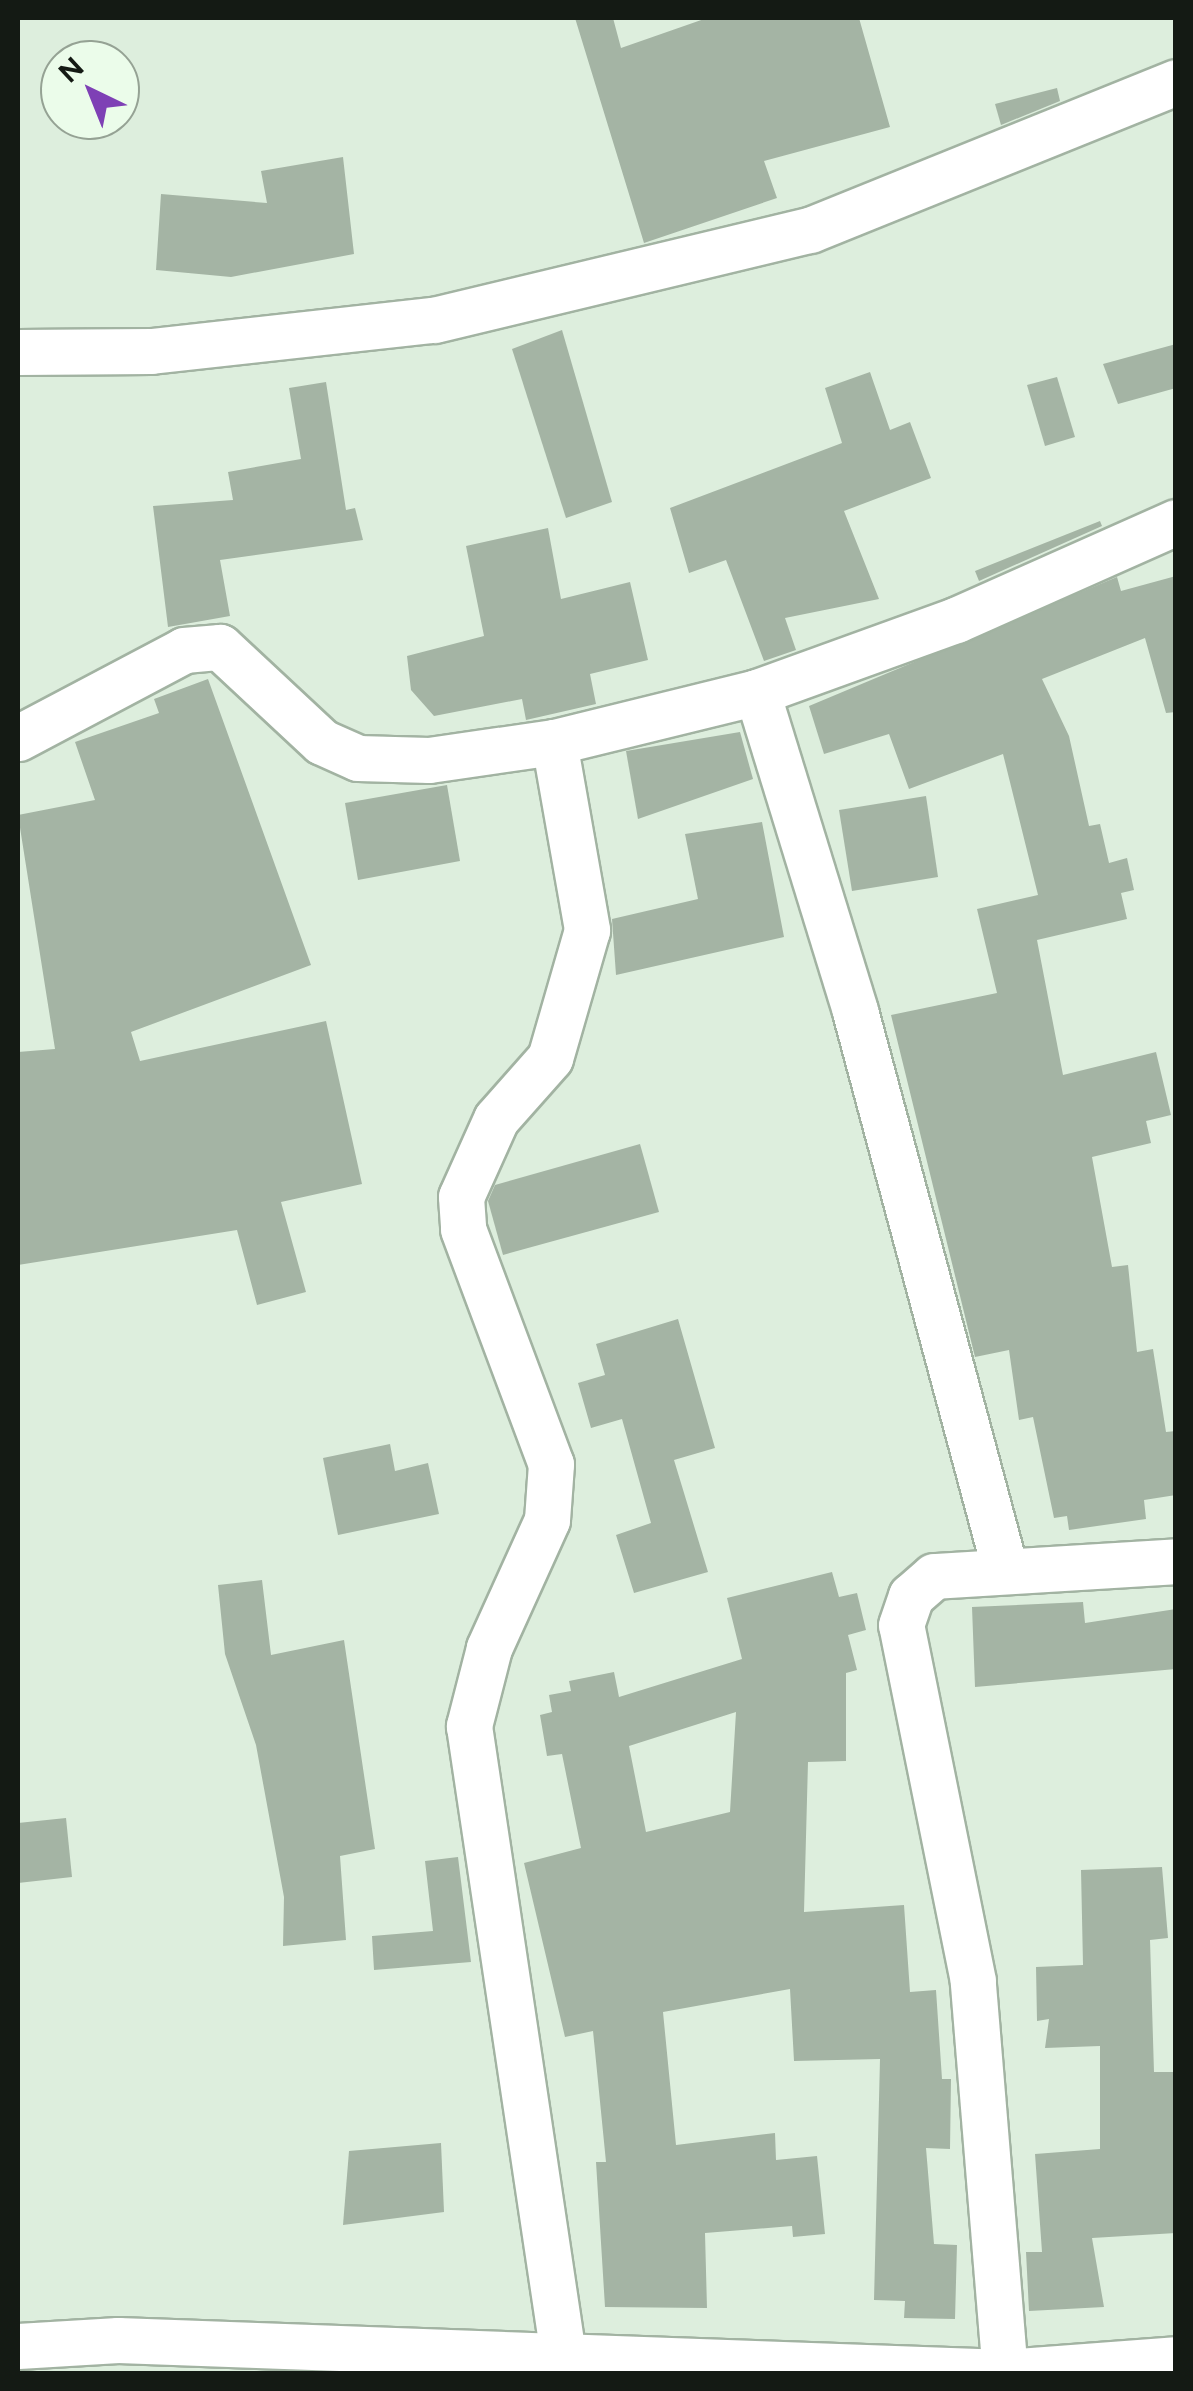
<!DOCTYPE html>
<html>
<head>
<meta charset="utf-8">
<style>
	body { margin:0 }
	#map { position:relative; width:1193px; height:2391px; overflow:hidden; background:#ded; font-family:Figtree,sans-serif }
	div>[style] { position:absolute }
	.building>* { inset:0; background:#a4b4a4 }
	.roads { filter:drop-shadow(2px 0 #a2b3a2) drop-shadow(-2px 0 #a2b3a2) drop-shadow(0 2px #a2b3a2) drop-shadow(0 -2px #a2b3a2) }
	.minor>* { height:45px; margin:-22.5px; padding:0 22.5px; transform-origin:22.5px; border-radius:22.5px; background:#fff }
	span { translate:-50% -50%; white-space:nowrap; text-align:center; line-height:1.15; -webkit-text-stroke:8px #ebfcea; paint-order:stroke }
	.frame { position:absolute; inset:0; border:20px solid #141a14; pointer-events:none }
	.north { position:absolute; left:40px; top:40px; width:100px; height:100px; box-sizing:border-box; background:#ebfcea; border:2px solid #95a294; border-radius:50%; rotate:317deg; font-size:28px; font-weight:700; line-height:40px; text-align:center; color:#141a14 }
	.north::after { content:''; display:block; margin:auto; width:35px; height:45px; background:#7e40b5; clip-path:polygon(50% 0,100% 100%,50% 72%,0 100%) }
</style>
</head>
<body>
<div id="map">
	<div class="building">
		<i style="clip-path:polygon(575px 18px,613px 18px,621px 48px,707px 18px,859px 18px,890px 127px,764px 161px,777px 198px,644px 243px)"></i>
		<i style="clip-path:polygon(1057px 88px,1060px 101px,1001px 125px,995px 104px)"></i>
		<i style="clip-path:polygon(343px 157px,354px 254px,231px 277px,156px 270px,161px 194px,267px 203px,261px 171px)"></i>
		<i style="clip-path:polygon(562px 330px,612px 502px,566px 518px,512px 349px)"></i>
		<i style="clip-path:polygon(1176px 344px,1176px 388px,1118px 404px,1103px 364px)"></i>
		<i style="clip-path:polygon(870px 372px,890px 430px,910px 422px,931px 478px,844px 511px,879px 599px,785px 618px,796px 650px,764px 661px,726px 560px,689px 573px,670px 508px,842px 443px,825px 388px)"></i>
		<i style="clip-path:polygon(1057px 377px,1075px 437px,1045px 446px,1027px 385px)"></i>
		<i style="clip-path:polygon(326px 382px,346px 510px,355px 508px,363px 540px,220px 560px,230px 616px,168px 627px,153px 506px,233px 500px,228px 472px,301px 459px,289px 388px)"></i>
		<i style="clip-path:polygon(1100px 521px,1102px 526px,979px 581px,975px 571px)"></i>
		<i style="clip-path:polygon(548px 528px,561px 599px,630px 582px,648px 660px,590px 674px,596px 704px,526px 720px,522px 699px,434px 716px,411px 690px,407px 656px,484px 636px,466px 546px)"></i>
		<i style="clip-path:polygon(1176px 576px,1176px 712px,1166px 713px,1145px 638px,1042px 679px,1069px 736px,1089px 826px,1100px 824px,1109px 863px,1127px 858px,1134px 890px,1121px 893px,1127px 919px,1037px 940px,1063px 1075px,1156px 1052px,1171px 1115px,1146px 1121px,1151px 1143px,1092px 1157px,1112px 1267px,1128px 1265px,1137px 1352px,1153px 1349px,1166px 1432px,1176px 1431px,1176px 1495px,1144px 1500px,1146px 1519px,1069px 1530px,1067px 1516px,1054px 1518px,1033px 1417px,1019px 1420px,1009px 1350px,975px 1357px,891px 1015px,997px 993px,977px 909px,1038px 895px,1003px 754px,909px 789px,889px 734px,824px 754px,809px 706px,1117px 577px,1121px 591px)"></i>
		<i style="clip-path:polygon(208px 679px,311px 965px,131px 1032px,140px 1061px,326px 1021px,362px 1184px,281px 1202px,306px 1292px,257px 1305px,237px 1230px,18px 1265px,18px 1052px,55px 1049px,18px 815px,95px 800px,75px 742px,159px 713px,154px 699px)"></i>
		<i style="clip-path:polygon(740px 732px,753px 779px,638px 819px,626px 751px)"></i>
		<i style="clip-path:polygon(447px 785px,460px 861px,358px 880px,345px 803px)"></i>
		<i style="clip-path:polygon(926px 796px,938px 877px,852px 891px,839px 810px)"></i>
		<i style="clip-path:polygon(762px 822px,784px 937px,616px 975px,612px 919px,698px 899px,685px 834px)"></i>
		<i style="clip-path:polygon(640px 1144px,659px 1212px,503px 1255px,488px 1201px,495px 1185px)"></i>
		<i style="clip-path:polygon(678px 1319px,715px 1448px,674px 1460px,708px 1572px,634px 1593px,616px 1535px,651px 1523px,622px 1419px,591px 1428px,578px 1383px,605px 1375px,596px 1344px)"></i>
		<i style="clip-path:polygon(390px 1444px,395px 1471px,428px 1463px,439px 1514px,338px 1535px,323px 1458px)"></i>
		<i style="clip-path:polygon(evenodd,832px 1572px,839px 1597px,857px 1593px,866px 1630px,848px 1635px,857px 1670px,846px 1673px,846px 1761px,808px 1762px,804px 1912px,904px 1905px,910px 1992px,936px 1990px,942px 2079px,951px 2079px,950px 2149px,926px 2148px,934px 2244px,957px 2245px,955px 2319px,904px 2318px,905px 2301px,874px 2300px,880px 2059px,794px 2061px,790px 1989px,663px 2012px,676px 2145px,775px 2133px,776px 2160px,817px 2156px,825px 2234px,793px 2237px,792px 2226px,705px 2233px,707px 2308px,605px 2307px,596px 2162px,606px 2162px,593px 2031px,565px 2037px,524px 1863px,581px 1848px,562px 1754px,547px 1756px,540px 1715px,552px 1712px,549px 1695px,571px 1691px,569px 1681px,614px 1672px,619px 1697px,742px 1659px,727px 1598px,832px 1572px,736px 1712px,730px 1812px,646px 1832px,629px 1746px,736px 1712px)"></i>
		<i style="clip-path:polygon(262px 1580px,271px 1655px,344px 1640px,375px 1849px,340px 1856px,346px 1940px,283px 1946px,284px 1897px,256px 1745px,225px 1654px,218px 1585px)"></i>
		<i style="clip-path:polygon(1083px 1602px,1085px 1623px,1176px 1609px,1176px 1669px,975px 1687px,972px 1607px)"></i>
		<i style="clip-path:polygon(66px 1818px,72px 1877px,18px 1883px,18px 1823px)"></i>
		<i style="clip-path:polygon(458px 1857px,471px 1962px,374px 1970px,372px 1936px,433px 1931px,425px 1861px)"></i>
		<i style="clip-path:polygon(1162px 1867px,1168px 1938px,1150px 1940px,1154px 2072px,1176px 2072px,1176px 2233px,1092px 2238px,1104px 2307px,1029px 2311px,1026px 2252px,1042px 2252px,1035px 2154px,1100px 2149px,1100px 2046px,1045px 2048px,1049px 2019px,1037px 2021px,1036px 1967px,1083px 1965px,1081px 1870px)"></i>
		<i style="clip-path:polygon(441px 2143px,444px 2212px,343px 2225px,349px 2151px)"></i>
	</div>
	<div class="roads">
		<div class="minor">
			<i style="left:18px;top:352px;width:133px;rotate:-0.4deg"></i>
			<i style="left:151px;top:351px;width:285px;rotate:-6.3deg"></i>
			<i style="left:434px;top:320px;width:387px;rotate:-13.5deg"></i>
			<i style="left:810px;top:230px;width:395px;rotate:-22deg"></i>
			<i style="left:757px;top:692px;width:334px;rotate:72.9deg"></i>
			<i style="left:855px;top:1011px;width:575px;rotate:74.97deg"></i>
			<i style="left:18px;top:738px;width:188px;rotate:-27.9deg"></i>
			<i style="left:184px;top:650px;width:36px;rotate:-5deg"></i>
			<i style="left:220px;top:647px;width:139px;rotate:43deg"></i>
			<i style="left:322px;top:742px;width:39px;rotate:24deg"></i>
			<i style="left:358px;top:758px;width:71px;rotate:1.6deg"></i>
			<i style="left:429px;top:760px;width:126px;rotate:-8.2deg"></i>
			<i style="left:554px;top:742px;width:209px;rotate:-13.8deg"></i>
			<i style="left:757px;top:692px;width:212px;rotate:-19.9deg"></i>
			<i style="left:956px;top:620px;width:241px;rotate:-24deg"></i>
			<i style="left:554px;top:742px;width:191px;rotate:80deg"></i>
			<i style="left:587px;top:930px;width:133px;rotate:106.1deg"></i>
			<i style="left:550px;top:1058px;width:81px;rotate:131.5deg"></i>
			<i style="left:496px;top:1119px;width:85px;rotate:114.2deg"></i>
			<i style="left:461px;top:1197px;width:32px;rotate:86deg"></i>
			<i style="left:463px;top:1229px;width:251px;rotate:69.5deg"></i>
			<i style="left:551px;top:1464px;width:56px;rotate:94.1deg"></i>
			<i style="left:547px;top:1520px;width:141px;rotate:114.4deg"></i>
			<i style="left:489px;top:1648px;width:81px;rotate:104.4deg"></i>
			<i style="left:469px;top:1726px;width:636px;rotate:81.5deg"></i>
			<i style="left:563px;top:2355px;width:20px;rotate:105deg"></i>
			<i style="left:18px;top:2346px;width:100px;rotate:-3.4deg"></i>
			<i style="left:118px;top:2340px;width:888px;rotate:2.07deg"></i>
			<i style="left:1005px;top:2372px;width:171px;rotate:-4.3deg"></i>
			<i style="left:1005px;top:2374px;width:394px;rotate:-94.7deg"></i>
			<i style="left:973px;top:1981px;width:363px;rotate:-101.4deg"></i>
			<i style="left:901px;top:1625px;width:31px;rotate:-71deg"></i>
			<i style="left:911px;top:1596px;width:30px;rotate:-41deg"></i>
			<i style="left:934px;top:1576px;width:242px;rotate:-3.5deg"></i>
		</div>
	</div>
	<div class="frame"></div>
	<div class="north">N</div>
</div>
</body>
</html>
